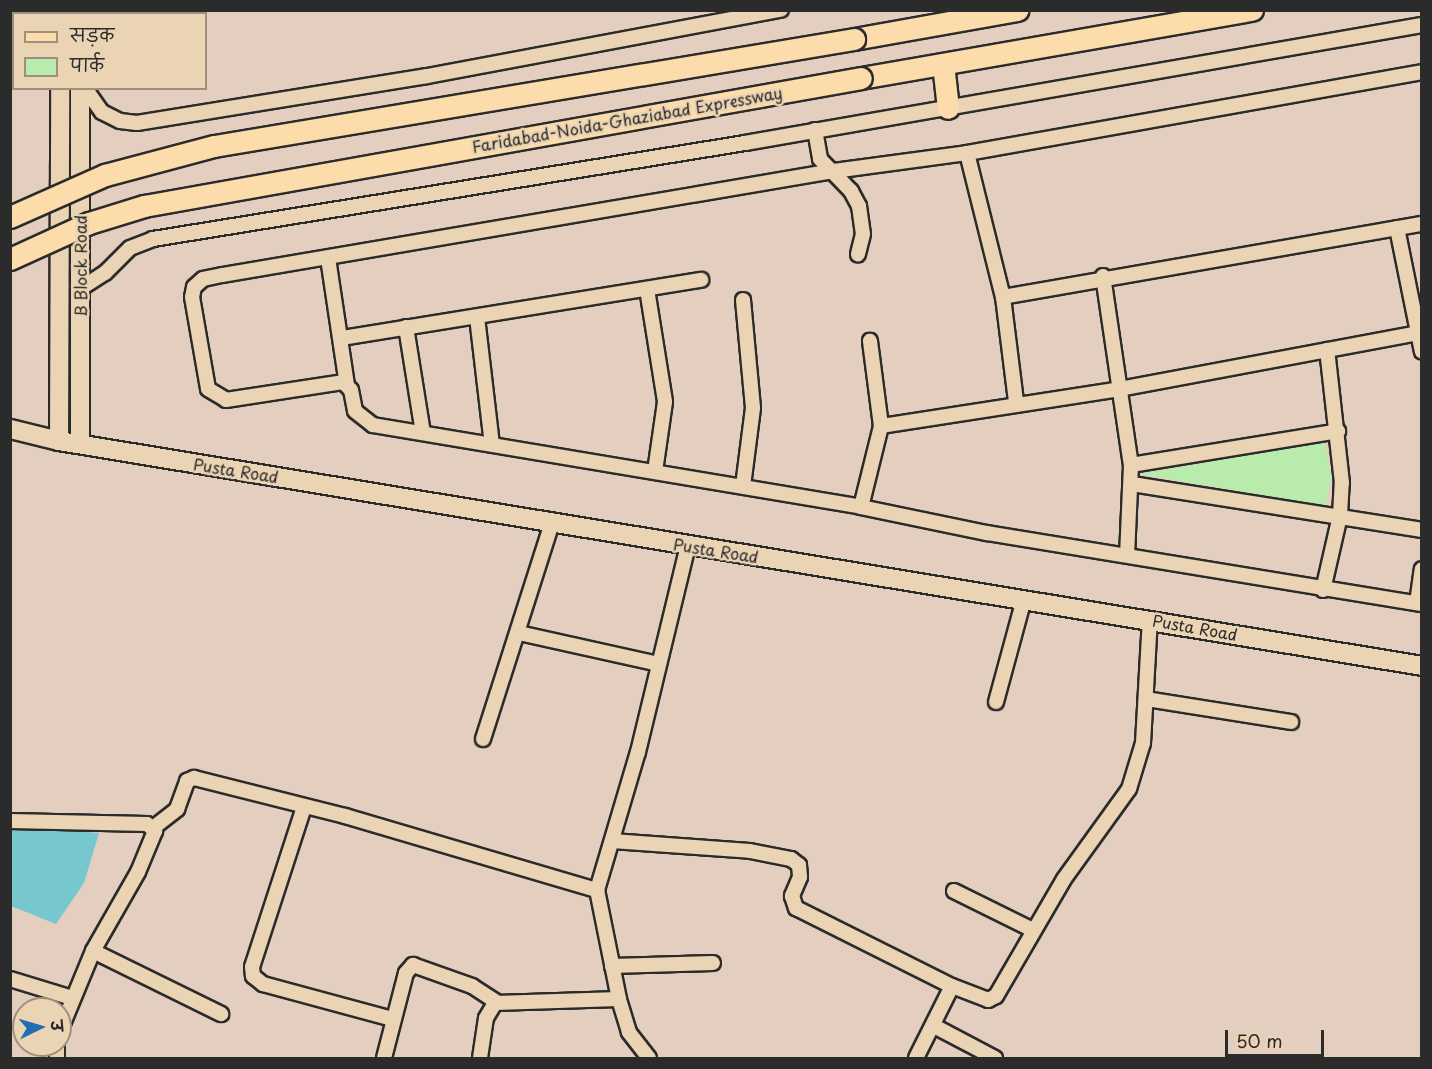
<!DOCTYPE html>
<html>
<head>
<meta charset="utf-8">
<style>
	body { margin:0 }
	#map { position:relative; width:1432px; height:1069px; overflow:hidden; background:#e3cebf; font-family:"Playpen Sans","Playpen Sans Deva",sans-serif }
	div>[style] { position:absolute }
	.green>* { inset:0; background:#b9ecac }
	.water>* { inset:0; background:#77c8ce }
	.roads { filter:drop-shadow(2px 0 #2b2b2b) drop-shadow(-2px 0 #2b2b2b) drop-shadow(0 2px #2b2b2b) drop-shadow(0 -2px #2b2b2b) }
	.street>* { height:14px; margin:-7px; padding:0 7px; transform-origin:7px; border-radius:7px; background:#ebd4b4 }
	.secondary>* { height:18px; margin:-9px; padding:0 9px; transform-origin:9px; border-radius:9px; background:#ebd4b4 }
	.primary>* { height:21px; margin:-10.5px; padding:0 10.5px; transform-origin:10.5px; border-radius:10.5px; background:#fddcac }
	.bridges { filter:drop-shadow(2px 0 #2b2b2b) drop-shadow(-2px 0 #2b2b2b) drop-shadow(0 2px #2b2b2b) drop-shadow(0 -2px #2b2b2b) }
	.primary-bridge>* { height:21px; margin:-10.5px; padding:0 10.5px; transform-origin:10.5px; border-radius:10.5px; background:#fddcac }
	span { translate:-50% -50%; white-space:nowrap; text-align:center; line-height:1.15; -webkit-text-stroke:5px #ebd4b4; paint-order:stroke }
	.street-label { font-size:16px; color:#2b2b2b }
	.frame { position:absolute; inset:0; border:12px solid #2b2b2b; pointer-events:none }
	.legend { position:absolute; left:12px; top:12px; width:195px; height:78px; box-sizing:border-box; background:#ebd4b4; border:2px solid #9e907d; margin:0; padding:8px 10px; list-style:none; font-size:18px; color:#2b2b2b }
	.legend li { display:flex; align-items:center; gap:12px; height:30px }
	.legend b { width:30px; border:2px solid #9e907d }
	.north { position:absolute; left:12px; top:997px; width:60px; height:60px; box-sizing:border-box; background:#ebd4b4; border:2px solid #9e907d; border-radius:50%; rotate:85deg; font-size:16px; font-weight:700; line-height:24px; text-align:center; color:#2b2b2b }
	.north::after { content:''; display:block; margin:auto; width:21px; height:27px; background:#1f6fb2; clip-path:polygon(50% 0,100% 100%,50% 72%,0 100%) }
	.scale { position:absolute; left:1225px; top:1030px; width:99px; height:27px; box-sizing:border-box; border:3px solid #2b2b2b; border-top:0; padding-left:8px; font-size:18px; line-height:21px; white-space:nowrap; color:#2b2b2b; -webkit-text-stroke:4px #ebd4b4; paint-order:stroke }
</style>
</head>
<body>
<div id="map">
	<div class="green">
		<i style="clip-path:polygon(1325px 442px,1331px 477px,1326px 506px,1139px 474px)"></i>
	</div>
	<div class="water">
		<i style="clip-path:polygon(10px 825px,99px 833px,84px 883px,56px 924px,11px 906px)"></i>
	</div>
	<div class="roads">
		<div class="street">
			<i style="left:1422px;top:72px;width:462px;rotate:169.9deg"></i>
			<i style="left:967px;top:153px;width:135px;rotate:172.3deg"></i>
			<i style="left:833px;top:171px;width:620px;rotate:170.34deg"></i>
			<i style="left:222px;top:275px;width:19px;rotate:168deg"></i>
			<i style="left:203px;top:279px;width:12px;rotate:138deg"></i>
			<i style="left:194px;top:287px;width:10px;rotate:101deg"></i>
			<i style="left:192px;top:297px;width:93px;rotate:80.1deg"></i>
			<i style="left:208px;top:389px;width:21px;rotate:31deg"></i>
			<i style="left:226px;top:400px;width:118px;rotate:-8.7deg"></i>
			<i style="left:343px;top:382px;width:11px;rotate:45deg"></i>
			<i style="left:351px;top:390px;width:21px;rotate:79deg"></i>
			<i style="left:355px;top:411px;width:23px;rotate:38deg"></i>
			<i style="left:373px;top:425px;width:495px;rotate:9.5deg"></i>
			<i style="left:861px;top:507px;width:129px;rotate:11.7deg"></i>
			<i style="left:987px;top:533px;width:441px;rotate:9.3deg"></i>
			<i style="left:85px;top:88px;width:29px;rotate:55deg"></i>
			<i style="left:102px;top:112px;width:20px;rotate:27deg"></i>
			<i style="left:120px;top:121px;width:17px;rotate:7deg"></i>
			<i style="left:137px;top:123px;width:294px;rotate:-9.2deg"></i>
			<i style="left:427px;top:76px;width:360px;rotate:-10.6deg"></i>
			<i style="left:815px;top:130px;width:29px;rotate:80deg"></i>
			<i style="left:820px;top:159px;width:45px;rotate:45.9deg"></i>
			<i style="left:851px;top:191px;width:17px;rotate:62deg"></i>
			<i style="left:859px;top:206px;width:28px;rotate:82deg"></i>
			<i style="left:863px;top:234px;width:21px;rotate:104deg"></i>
			<i style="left:967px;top:153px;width:148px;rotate:76deg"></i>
			<i style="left:1003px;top:297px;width:106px;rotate:82.9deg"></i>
			<i style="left:1397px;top:228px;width:126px;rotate:78.6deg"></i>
			<i style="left:328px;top:258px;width:128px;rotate:81.5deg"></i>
			<i style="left:1103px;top:276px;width:191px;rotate:81.6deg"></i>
			<i style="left:1131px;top:465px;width:90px;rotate:92.5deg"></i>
			<i style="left:80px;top:289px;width:30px;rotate:-33deg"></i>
			<i style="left:105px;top:273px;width:35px;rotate:-45deg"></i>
			<i style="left:130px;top:248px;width:25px;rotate:-21deg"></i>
			<i style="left:153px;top:239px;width:600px;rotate:-9.21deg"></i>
			<i style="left:745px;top:143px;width:687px;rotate:-9.89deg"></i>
			<i style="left:647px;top:289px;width:114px;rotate:80.9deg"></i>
			<i style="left:665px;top:402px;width:70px;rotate:98.2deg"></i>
			<i style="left:1003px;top:297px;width:425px;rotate:-9.9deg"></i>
			<i style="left:743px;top:300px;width:108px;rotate:84.7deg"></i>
			<i style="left:753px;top:408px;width:79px;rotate:97.3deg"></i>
			<i style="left:477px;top:317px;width:128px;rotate:83.3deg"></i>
			<i style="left:406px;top:327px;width:107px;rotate:80.9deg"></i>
			<i style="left:342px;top:338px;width:364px;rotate:-9.2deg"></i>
			<i style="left:881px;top:426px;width:241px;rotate:-8.8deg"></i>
			<i style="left:1119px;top:389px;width:305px;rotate:-10.6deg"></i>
			<i style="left:1131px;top:465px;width:210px;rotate:-9.3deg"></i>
			<i style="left:1132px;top:484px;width:294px;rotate:9deg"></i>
			<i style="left:861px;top:507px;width:83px;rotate:-76.1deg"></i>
			<i style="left:881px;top:426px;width:86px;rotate:-97.4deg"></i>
			<i style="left:1323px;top:590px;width:76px;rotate:-77.1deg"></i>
			<i style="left:1340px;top:516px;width:33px;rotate:-87deg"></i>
			<i style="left:1342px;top:483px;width:134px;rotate:-96.4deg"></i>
			<i style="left:1417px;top:603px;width:34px;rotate:-82deg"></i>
			<i style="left:519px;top:633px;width:143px;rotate:12.5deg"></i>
			<i style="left:1146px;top:699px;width:147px;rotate:9deg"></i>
			<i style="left:996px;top:702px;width:107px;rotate:-74.8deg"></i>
			<i style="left:483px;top:739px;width:227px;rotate:-72.3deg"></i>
			<i style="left:304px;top:807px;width:168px;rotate:108deg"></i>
			<i style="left:252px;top:967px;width:9px;rotate:84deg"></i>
			<i style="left:253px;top:976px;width:13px;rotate:39deg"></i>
			<i style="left:263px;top:984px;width:135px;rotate:15.1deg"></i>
			<i style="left:10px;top:821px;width:137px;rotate:1.3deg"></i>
			<i style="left:147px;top:824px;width:11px;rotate:41deg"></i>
			<i style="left:155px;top:831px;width:44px;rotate:112.5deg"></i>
			<i style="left:138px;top:872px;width:91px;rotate:119.7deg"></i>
			<i style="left:93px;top:951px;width:87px;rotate:112.4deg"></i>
			<i style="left:153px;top:828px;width:31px;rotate:-38deg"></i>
			<i style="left:177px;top:809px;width:30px;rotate:-70deg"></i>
			<i style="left:187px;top:781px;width:8px;rotate:-23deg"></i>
			<i style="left:194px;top:778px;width:156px;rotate:14.1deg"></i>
			<i style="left:345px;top:816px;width:263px;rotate:16.4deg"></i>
			<i style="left:612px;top:841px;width:138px;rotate:4.1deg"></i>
			<i style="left:750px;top:851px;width:42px;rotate:11deg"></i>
			<i style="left:791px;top:859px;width:10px;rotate:37deg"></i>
			<i style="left:799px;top:865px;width:12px;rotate:85deg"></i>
			<i style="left:800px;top:877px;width:21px;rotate:113deg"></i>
			<i style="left:792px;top:896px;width:13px;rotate:72deg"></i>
			<i style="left:796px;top:908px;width:174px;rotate:26.6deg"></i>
			<i style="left:952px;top:986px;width:39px;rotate:21deg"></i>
			<i style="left:988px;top:1000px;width:9px;rotate:-27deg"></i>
			<i style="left:996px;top:996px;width:135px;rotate:-59.8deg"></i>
			<i style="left:1064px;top:879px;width:111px;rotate:-54.2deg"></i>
			<i style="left:1129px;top:789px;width:48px;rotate:-73.1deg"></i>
			<i style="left:1143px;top:743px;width:124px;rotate:-86.8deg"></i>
			<i style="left:954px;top:891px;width:88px;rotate:26.3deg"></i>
			<i style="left:93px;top:951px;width:143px;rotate:26.2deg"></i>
			<i style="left:612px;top:966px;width:101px;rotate:-1.7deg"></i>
			<i style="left:10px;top:979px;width:65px;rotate:17deg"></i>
			<i style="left:934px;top:1026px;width:69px;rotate:27.7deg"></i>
			<i style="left:57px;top:1058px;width:13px;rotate:-90deg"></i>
			<i style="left:384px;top:1058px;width:88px;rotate:-75.5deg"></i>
			<i style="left:406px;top:973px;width:11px;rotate:-49deg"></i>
			<i style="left:413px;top:965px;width:63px;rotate:19.6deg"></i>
			<i style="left:472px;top:986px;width:30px;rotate:33deg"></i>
			<i style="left:480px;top:1058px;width:40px;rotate:-81.5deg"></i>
			<i style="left:486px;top:1018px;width:17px;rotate:-59deg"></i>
			<i style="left:495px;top:1003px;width:124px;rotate:-1.8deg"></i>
			<i style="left:649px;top:1058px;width:33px;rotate:-128deg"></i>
			<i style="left:629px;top:1032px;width:34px;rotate:-107deg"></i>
			<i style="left:619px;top:999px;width:111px;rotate:-101.4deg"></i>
			<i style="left:597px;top:890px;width:144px;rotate:-73.5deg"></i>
			<i style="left:638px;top:752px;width:213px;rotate:-76.4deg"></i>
			<i style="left:916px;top:1058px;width:80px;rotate:-63.4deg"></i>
		</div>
		<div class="secondary">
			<i style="left:80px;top:10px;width:4px;rotate:90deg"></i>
			<i style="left:60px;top:14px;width:4px;rotate:-90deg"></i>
			<i style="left:80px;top:88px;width:356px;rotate:90deg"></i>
			<i style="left:10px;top:429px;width:50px;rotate:13.8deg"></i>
			<i style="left:59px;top:441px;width:1381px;rotate:9.37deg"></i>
			<i style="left:59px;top:441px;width:353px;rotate:-89.8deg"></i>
		</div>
		<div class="primary">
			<i style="left:854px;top:39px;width:166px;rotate:-10.1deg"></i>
			<i style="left:943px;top:64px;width:44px;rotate:83.5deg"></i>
			<i style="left:861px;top:78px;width:397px;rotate:-9.9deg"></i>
		</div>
	</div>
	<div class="bridges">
		<div class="primary-bridge">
			<i style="left:10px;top:217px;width:104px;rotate:-23.9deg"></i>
			<i style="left:105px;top:175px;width:113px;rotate:-14.9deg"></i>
			<i style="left:214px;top:146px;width:649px;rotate:-9.49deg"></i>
			<i style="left:10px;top:259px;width:87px;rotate:-24.5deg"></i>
			<i style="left:89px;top:223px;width:58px;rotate:-17.2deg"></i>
			<i style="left:144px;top:206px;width:728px;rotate:-10.12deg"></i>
		</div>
	</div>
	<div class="street-label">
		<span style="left:627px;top:119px;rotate:-10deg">Faridabad-Noida-Ghaziabad Expressway</span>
		<span style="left:80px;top:266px;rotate:-90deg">B Block Road</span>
		<span style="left:236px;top:470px;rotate:9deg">Pusta Road</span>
		<span style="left:716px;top:550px;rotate:9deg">Pusta Road</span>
		<span style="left:1195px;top:627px;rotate:10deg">Pusta Road</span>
	</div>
	<div class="frame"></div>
	<ul class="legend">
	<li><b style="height:8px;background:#fddcac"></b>सड़क</li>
	<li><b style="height:16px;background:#b9ecac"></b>पार्क</li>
	</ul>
	<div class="north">उ</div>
	<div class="scale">50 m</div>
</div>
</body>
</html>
